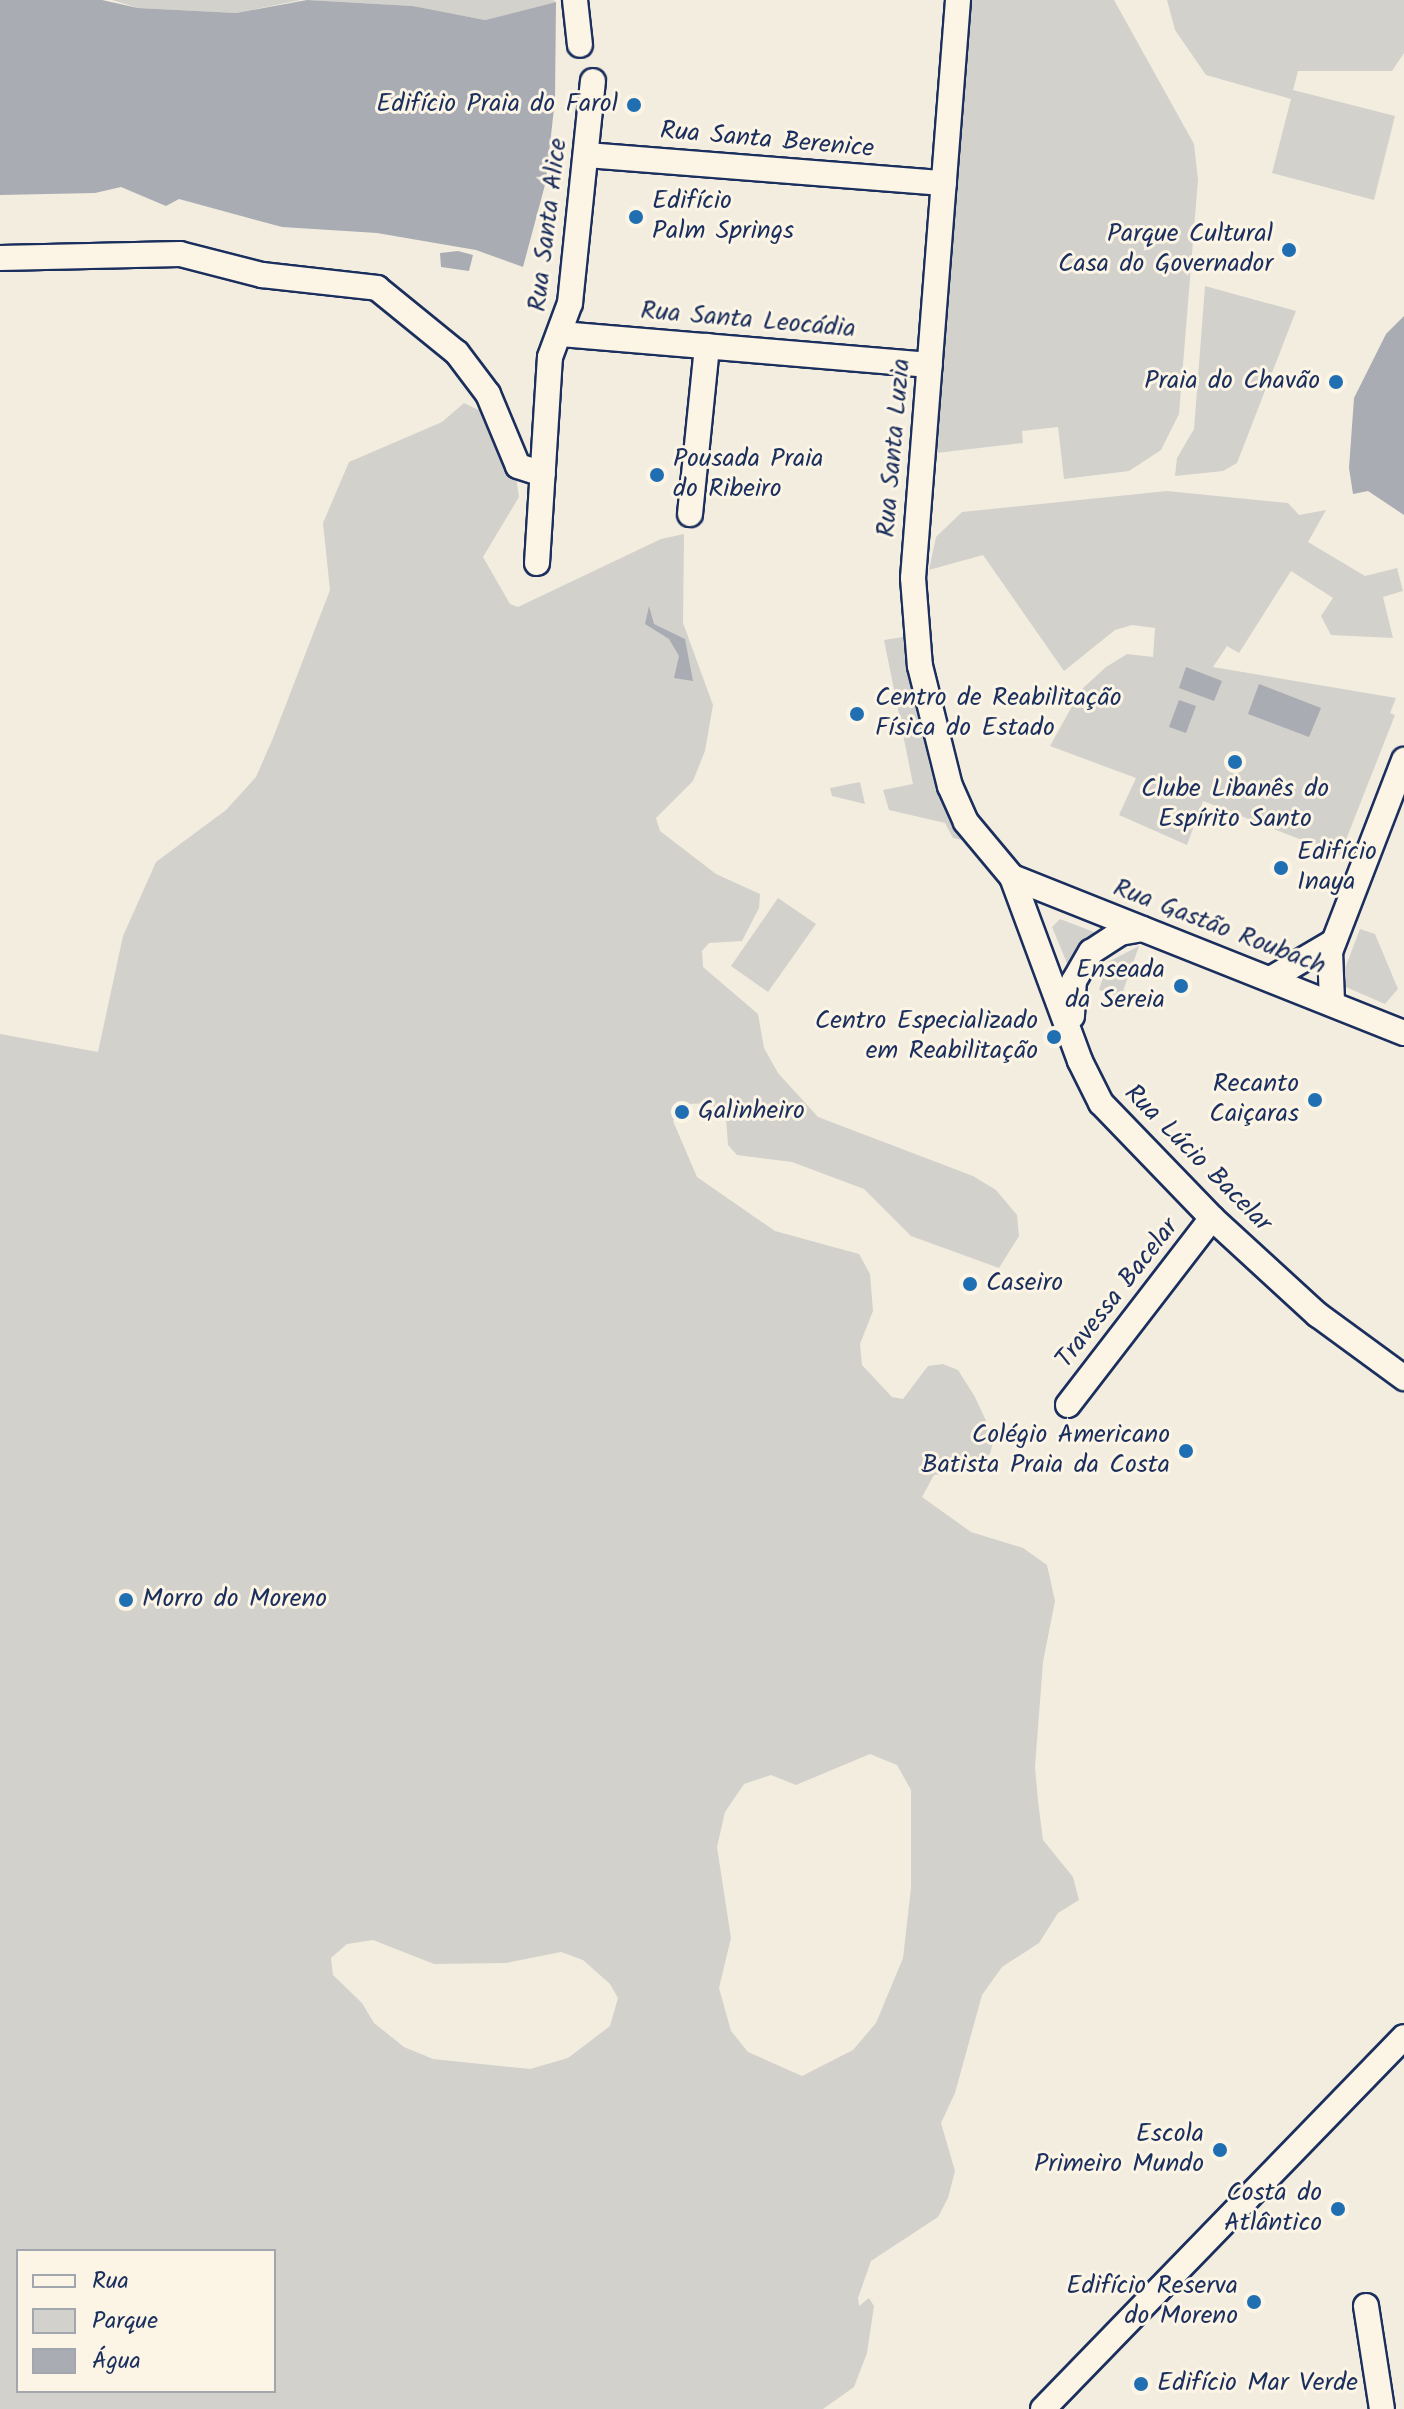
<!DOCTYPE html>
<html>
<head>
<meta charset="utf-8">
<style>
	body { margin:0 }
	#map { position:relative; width:1404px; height:2409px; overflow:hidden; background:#f3ede0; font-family:Kalam,sans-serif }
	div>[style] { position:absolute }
	.green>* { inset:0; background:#d3d1cc }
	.water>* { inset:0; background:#a9acb3 }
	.roads { filter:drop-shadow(2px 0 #1b2f5e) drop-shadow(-2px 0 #1b2f5e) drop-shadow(0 2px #1b2f5e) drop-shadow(0 -2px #1b2f5e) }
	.minor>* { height:24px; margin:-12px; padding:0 12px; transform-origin:12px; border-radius:12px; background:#fcf5e5 }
	.dots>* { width:22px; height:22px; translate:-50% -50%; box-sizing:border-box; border:4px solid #fcf5e5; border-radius:50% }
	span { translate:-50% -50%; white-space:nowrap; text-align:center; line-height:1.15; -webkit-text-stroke:6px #fcf5e5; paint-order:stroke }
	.poi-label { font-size:26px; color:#1b2f5e }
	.right { translate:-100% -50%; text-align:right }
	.left { translate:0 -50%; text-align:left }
	.street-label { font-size:26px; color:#1b2f5e }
	.legend { position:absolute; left:16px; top:2249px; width:260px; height:144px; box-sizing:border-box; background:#fcf5e5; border:2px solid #a2a6af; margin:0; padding:10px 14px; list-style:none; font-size:24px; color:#1b2f5e }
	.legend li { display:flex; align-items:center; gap:16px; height:40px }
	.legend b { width:40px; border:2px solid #a2a6af }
</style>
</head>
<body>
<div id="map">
	<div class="green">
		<i style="clip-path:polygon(112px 0,301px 0,236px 13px,138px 8px)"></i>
		<i style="clip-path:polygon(307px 0,553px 0,556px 2px,485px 20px,413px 6px)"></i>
		<i style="clip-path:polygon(972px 0,1114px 0,1194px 144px,1198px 180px,1179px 414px,1161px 450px,1129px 471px,1064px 479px,1058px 427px,1022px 431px,1023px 443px,936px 453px)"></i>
		<i style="clip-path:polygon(1167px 0,1404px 0,1404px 53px,1392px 71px,1298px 71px,1293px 90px,1395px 116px,1374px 200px,1272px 173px,1291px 99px,1206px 75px,1175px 30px)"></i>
		<i style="clip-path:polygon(1205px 286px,1296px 311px,1237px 463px,1223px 471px,1175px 476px,1177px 458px,1194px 429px)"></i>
		<i style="clip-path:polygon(evenodd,464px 403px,485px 413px,515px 470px,519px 497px,483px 557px,510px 604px,518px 607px,661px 539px,684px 534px,683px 623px,713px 705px,705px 751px,693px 781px,656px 818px,660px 831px,716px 874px,760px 894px,759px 908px,742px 941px,709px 943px,702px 951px,703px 967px,758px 1014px,764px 1048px,778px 1073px,818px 1117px,973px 1176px,996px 1190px,1017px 1215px,1019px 1236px,999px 1268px,911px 1236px,864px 1189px,792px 1162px,737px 1155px,728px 1145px,726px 1118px,710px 1103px,686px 1104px,673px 1121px,697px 1177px,775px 1231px,859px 1254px,870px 1274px,873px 1311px,860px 1344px,862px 1365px,892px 1397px,903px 1399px,928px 1366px,943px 1364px,958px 1370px,975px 1397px,994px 1438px,990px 1454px,958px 1472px,934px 1475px,922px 1497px,971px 1532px,1023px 1548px,1047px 1565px,1055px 1601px,1043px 1662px,1035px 1767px,1038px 1801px,1043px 1840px,1073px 1877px,1079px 1900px,1058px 1913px,1039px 1943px,1002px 1967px,982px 1995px,955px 2093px,941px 2123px,955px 2171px,948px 2198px,938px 2217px,871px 2261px,858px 2298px,859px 2306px,869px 2298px,874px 2306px,867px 2353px,854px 2387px,823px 2409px,0 2409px,0 1034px,98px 1052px,123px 936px,156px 862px,226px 810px,256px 777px,273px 738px,330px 590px,323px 523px,349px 462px,442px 422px,464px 403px,870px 1754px,897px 1765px,911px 1790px,911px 1888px,903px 1958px,876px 2023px,853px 2050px,802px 2076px,748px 2052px,731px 2031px,719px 1988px,731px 1938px,717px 1847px,725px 1812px,744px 1784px,771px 1775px,796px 1785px,870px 1754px,464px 403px,373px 1940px,434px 1964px,506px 1963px,561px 1952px,583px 1960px,610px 1984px,618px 1998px,610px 2026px,568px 2058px,530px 2069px,433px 2059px,404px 2047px,374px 2023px,362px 2003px,333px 1975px,331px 1958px,347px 1944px,373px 1940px,464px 403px,18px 2251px,274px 2251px,274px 2391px,18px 2391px,18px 2251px)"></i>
		<i style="clip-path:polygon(1167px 491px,1288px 503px,1299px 515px,1326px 510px,1308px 542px,1365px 576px,1397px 568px,1403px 591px,1383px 597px,1393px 638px,1331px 635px,1321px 616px,1333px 598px,1291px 571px,1239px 653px,1227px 646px,1213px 667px,1396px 698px,1390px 713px,1395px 715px,1340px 855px,1203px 801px,1187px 845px,1119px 815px,1136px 778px,1050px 746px,1081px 690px,1106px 667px,1127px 654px,1153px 657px,1155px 628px,1132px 625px,1115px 630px,1064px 671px,983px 555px,929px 570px,936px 537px,962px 512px)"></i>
		<i style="clip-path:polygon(903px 637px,930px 768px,962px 840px,953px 838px,945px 823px,889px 810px,883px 790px,913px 784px,884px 640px)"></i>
		<i style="clip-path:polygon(860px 782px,865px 804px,832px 796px,830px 788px)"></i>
		<i style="clip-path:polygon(778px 898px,816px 924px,768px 992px,731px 966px)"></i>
		<i style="clip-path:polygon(1060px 919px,1094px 932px,1069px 968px,1052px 927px)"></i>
		<i style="clip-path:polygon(1360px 929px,1375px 934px,1398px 989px,1385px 1004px,1339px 984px)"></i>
		<i style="clip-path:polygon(1139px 946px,1121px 997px,1099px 990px,1108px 962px)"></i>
	</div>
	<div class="water">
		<i style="clip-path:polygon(0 0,102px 0,138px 8px,236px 13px,307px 0,413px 6px,485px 20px,556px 2px,555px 99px,546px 181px,523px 267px,476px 250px,377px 233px,282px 227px,179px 199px,166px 206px,121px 187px,95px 193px,0 195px)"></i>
		<i style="clip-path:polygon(458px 251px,473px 255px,469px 271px,441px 267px,440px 253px)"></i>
		<i style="clip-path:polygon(1404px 316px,1404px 515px,1368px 491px,1353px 494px,1349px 468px,1354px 398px,1386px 334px)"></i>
		<i style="clip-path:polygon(649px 606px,654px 624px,685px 639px,693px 681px,674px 678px,679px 656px,669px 639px,645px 624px)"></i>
		<i style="clip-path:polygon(1186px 667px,1222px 681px,1214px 701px,1179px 688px)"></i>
		<i style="clip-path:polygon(1259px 684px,1321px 708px,1309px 737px,1248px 714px)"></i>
		<i style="clip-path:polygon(1179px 700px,1196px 706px,1186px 733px,1169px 727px)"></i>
	</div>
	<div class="roads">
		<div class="minor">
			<i style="left:575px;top:0;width:45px;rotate:83.7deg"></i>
			<i style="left:958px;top:0;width:580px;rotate:94.45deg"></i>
			<i style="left:913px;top:578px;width:88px;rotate:85.5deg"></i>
			<i style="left:920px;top:666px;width:124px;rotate:76deg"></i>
			<i style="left:950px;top:786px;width:39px;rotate:66deg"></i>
			<i style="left:966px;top:822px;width:72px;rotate:50.1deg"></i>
			<i style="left:1012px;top:877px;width:422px;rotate:21.7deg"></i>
			<i style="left:586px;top:155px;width:359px;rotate:4.5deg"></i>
			<i style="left:0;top:258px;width:180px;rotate:-1.3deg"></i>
			<i style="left:180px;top:254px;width:85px;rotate:14.4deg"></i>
			<i style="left:262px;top:275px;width:116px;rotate:6.4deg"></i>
			<i style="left:377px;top:288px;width:103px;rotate:39.1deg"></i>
			<i style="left:457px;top:353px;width:51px;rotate:52.9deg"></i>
			<i style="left:488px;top:394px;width:78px;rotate:67.4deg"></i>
			<i style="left:518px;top:466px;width:26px;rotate:18deg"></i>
			<i style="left:561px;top:334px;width:370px;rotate:4.8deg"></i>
			<i style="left:690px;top:514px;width:169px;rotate:-84.2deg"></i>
			<i style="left:537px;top:563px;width:206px;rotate:-86.4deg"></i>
			<i style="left:550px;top:357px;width:58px;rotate:-69.7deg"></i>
			<i style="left:570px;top:303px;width:223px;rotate:-84.1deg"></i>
			<i style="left:1012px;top:877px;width:196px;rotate:69.7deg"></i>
			<i style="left:1080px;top:1061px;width:47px;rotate:63.4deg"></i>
			<i style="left:1101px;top:1103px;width:160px;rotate:46deg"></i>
			<i style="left:1212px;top:1218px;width:144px;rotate:42.5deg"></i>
			<i style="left:1318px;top:1315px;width:107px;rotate:36.2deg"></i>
			<i style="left:1272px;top:978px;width:71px;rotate:-30.5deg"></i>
			<i style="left:1332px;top:1001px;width:49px;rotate:-92.3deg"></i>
			<i style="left:1330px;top:952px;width:206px;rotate:-68.9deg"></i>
			<i style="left:1072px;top:1016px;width:35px;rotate:-87deg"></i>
			<i style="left:1074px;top:981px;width:34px;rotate:-60deg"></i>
			<i style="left:1091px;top:952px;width:35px;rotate:-33deg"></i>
			<i style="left:1120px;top:933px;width:23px;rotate:-10deg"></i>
			<i style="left:1068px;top:1405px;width:236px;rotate:-52.4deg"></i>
			<i style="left:1366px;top:2306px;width:104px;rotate:81.2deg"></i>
			<i style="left:1043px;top:2409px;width:518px;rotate:-45.86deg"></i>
		</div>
	</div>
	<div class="dots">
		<i style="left:634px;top:105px;background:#1f6fb2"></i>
		<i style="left:636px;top:217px;background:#1f6fb2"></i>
		<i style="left:1289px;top:250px;background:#1f6fb2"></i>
		<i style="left:1336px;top:382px;background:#1f6fb2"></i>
		<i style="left:657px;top:475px;background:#1f6fb2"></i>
		<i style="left:857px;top:714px;background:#1f6fb2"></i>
		<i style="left:1235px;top:762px;background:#1f6fb2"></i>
		<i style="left:1281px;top:868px;background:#1f6fb2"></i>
		<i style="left:1181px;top:986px;background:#1f6fb2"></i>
		<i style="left:1054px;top:1037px;background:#1f6fb2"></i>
		<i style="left:1315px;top:1100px;background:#1f6fb2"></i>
		<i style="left:682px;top:1112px;background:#1f6fb2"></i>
		<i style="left:970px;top:1284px;background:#1f6fb2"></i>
		<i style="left:1186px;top:1451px;background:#1f6fb2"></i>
		<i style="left:126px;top:1600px;background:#1f6fb2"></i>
		<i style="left:1220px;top:2150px;background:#1f6fb2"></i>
		<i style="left:1338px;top:2209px;background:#1f6fb2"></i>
		<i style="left:1254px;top:2302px;background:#1f6fb2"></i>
		<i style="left:1141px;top:2384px;background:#1f6fb2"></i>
	</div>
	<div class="poi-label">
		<span class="right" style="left:618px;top:105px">Edifício Praia do Farol</span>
		<span class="left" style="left:652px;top:217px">Edifício<br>Palm Springs</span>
		<span class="right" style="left:1273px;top:250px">Parque Cultural<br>Casa do Governador</span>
		<span class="right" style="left:1320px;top:382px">Praia do Chavão</span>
		<span class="left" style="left:673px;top:475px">Pousada Praia<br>do Ribeiro</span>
		<span class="left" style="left:875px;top:714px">Centro de Reabilitação<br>Física do Estado</span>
		<span style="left:1235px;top:805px">Clube Libanês do<br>Espírito Santo</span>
		<span class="left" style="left:1297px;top:868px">Edifício<br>Inaya</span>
		<span class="right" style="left:1165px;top:986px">Enseada<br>da Sereia</span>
		<span class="right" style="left:1038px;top:1037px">Centro Especializado<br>em Reabilitação</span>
		<span class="right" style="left:1299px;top:1100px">Recanto<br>Caiçaras</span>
		<span class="left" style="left:698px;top:1112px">Galinheiro</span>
		<span class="left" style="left:986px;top:1284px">Caseiro</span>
		<span class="right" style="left:1170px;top:1451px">Colégio Americano<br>Batista Praia da Costa</span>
		<span class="left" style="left:142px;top:1600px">Morro do Moreno</span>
		<span class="right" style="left:1204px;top:2150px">Escola<br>Primeiro Mundo</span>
		<span class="right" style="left:1322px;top:2209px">Costa do<br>Atlântico</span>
		<span class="right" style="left:1238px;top:2302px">Edifício Reserva<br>do Moreno</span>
		<span class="left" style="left:1157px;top:2384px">Edifício Mar Verde</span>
	</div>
	<div class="street-label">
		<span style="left:767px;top:141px;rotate:5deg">Rua Santa Berenice</span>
		<span style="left:549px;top:225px;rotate:-83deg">Rua Santa Alice</span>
		<span style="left:748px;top:321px;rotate:5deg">Rua Santa Leocádia</span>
		<span style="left:895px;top:448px;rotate:-85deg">Rua Santa Luzia</span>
		<span style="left:1219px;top:928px;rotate:21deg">Rua Gastão Roubach</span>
		<span style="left:1197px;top:1159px;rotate:45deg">Rua Lúcio Bacelar</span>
		<span style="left:1118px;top:1294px;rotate:-52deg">Travessa Bacelar</span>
	</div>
	<ul class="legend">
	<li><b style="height:10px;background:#fcf5e5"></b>Rua</li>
	<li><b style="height:22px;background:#d3d1cc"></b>Parque</li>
	<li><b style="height:22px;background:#a9acb3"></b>Água</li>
	</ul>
</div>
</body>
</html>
